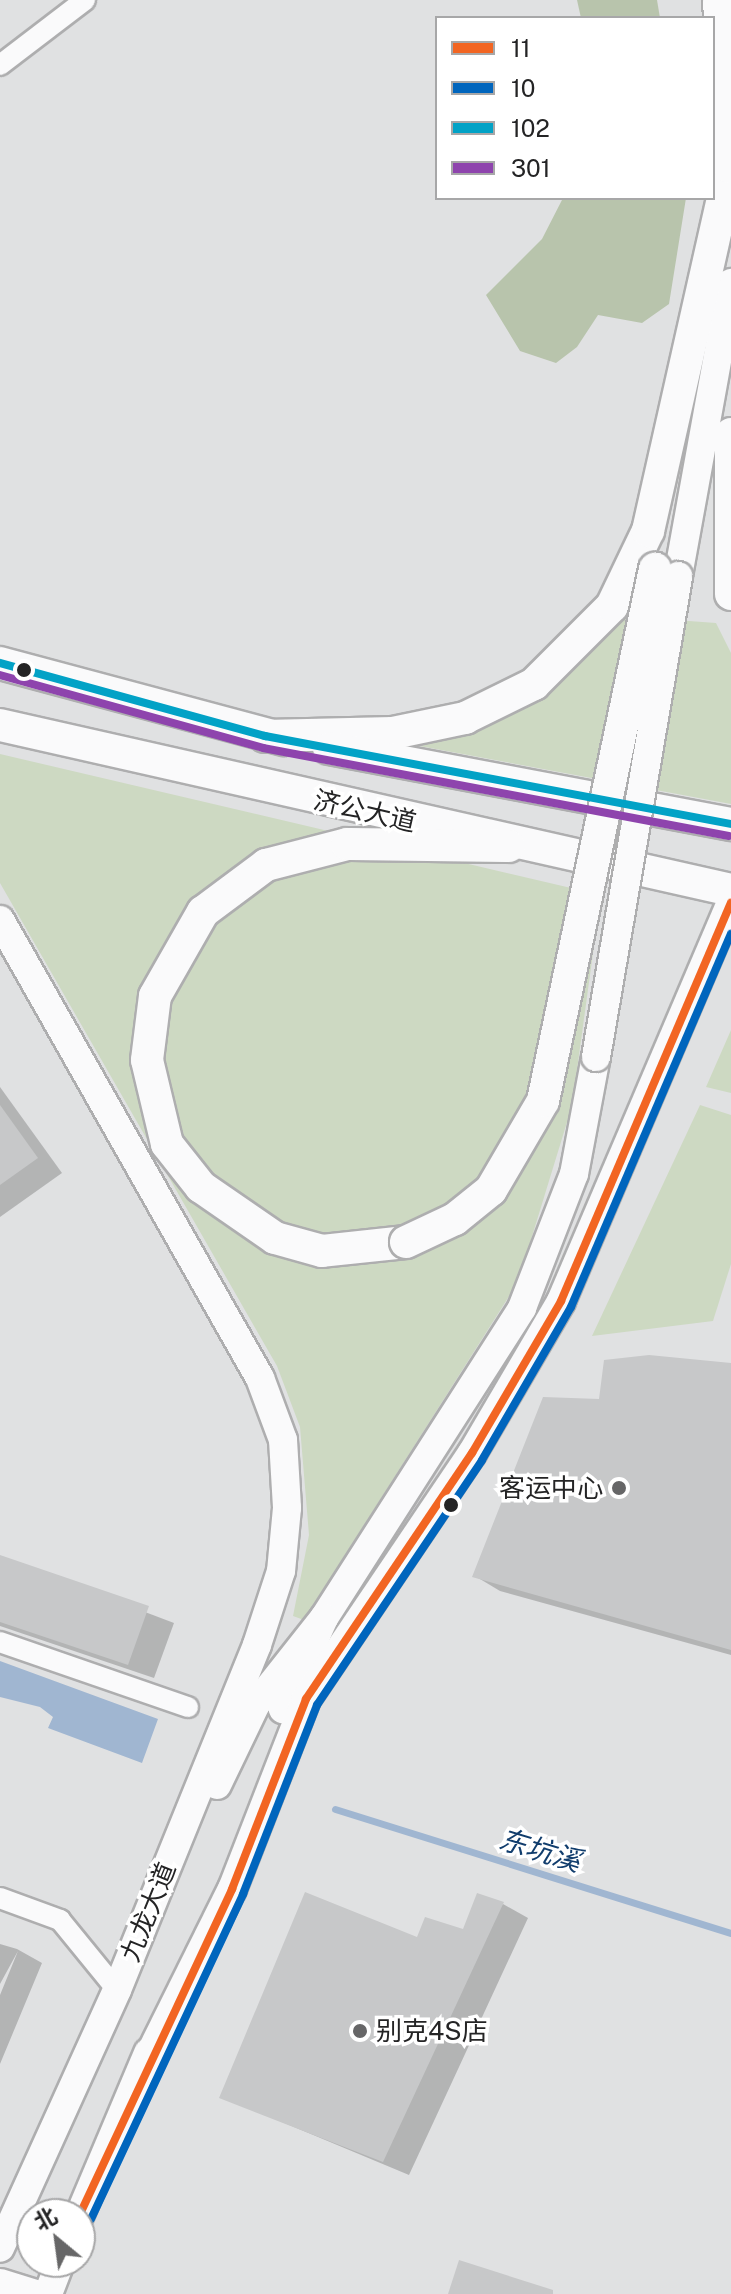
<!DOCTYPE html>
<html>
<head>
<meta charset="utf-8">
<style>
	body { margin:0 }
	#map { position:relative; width:731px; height:2294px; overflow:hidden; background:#e0e1e2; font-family:"Public Sans","Noto Sans SC",sans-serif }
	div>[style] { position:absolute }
	.green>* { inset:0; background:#cdd9c2 }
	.forest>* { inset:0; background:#b8c4ac }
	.water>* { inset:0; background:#a0b6d1 }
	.shadow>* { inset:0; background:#0003 }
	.stream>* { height:7px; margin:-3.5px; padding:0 3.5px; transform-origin:3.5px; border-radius:3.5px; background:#a0b6d1 }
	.building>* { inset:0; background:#c7c8c9 }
	.roads { filter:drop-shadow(2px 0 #aeaeaf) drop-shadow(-2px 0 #aeaeaf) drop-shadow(0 2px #aeaeaf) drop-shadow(0 -2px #aeaeaf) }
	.street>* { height:20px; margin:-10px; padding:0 10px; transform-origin:10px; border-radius:10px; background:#fafafb }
	.secondary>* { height:28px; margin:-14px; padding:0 14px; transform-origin:14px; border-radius:14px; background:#fafafb }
	.primary>* { height:32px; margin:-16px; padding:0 16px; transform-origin:16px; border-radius:16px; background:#fafafb }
	.bridges { filter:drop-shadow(2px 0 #aeaeaf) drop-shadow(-2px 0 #aeaeaf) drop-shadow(0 2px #aeaeaf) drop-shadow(0 -2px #aeaeaf) }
	.secondary-bridge>* { height:28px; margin:-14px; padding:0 14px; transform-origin:14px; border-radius:14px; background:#fafafb }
	.primary-bridge>* { height:32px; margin:-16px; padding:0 16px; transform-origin:16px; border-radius:16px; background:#fafafb }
	.bus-1>* { height:8px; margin:-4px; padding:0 4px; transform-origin:4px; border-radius:4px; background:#f26522 }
	.bus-2>* { height:8px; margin:-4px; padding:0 4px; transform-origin:4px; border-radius:4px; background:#0065bd }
	.bus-3>* { height:8px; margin:-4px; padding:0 4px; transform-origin:4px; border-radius:4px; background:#02a2c6 }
	.bus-4>* { height:8px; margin:-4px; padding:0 4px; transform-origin:4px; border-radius:4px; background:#8e44ad }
	.dots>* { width:22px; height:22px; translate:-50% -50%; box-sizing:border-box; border:4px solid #fff; border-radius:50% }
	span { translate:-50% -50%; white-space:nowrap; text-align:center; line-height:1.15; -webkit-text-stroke:7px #fff; paint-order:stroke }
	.street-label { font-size:26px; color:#242425 }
	.poi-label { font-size:26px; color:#242425 }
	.right { translate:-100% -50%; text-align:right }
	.left { translate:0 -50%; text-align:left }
	.water-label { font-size:28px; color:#113d6d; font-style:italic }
	.legend { position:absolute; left:435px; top:16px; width:280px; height:184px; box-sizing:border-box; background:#fff; border:2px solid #a7a7a8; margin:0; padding:10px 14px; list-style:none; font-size:24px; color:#242425 }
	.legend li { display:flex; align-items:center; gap:16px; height:40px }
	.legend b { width:40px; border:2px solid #a7a7a8 }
	.north { position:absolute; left:16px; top:2198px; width:80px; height:80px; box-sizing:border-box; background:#fff; border:2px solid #a7a7a8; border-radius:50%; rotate:331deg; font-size:22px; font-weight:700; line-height:32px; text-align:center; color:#242425 }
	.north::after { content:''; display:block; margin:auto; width:28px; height:36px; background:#666667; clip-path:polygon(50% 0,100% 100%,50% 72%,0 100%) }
</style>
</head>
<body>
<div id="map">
	<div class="green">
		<i style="clip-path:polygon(621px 616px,716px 623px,731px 653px,731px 804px,414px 745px,527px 701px,580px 664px)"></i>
		<i style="clip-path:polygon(0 754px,601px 895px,572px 1106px,518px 1282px,304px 1620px,293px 1616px,309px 1535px,300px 1427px,277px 1366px,0 883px)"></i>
		<i style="clip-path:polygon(731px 1030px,731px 1093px,706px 1087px)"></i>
		<i style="clip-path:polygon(700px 1105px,731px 1115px,731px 1264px,713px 1321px,592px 1336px)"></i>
	</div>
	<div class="forest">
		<i style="clip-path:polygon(577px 0,657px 0,660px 18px,581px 18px)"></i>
		<i style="clip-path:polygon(563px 198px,686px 198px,669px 304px,642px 323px,598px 315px,577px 347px,556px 363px,520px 351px,486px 295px,542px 239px)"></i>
	</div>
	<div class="water">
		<i style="clip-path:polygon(0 1661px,158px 1719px,142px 1763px,48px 1728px,53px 1717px,40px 1707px,0 1697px)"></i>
	</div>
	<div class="shadow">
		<i style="clip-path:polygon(0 1087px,62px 1173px,0 1217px)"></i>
		<i style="clip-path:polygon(731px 1365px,731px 1655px,500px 1591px,475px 1576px,600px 1401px)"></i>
		<i style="clip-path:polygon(0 1557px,174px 1623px,154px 1678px,0 1626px)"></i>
		<i style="clip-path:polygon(503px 1904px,528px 1918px,409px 2175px,222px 2097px,418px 1939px,464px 1932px)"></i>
		<i style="clip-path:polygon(0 1944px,17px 1949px,42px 1963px,0 2064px,0 1995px,18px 1951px,0 1984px)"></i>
	</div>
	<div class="stream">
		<i style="left:335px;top:1809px;width:415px;rotate:17.4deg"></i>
	</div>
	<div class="building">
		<i style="clip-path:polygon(0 1105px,38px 1158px,0 1185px)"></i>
		<i style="clip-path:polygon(649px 1355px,731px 1363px,731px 1650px,472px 1577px,543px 1397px,599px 1399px,604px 1360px)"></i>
		<i style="clip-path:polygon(0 1555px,149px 1606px,128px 1665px,0 1622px)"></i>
		<i style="clip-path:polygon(305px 1892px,417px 1937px,425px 1917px,463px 1929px,477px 1893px,504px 1902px,383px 2162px,219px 2098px)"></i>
		<i style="clip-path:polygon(459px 2260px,553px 2290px,553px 2294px,448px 2294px)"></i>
	</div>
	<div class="roads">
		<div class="street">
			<i style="left:0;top:65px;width:107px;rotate:-37.4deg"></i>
			<i style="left:0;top:1642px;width:199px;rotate:19.1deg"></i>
			<i style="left:0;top:1898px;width:64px;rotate:20.1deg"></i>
			<i style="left:60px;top:1920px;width:90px;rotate:50.8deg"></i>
		</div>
		<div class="secondary">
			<i style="left:678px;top:576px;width:298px;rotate:-79.7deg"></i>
			<i style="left:0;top:920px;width:527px;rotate:60.42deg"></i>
			<i style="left:260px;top:1378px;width:66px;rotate:69.6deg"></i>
			<i style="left:283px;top:1440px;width:68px;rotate:86.6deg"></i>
			<i style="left:287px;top:1508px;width:63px;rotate:95.4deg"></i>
			<i style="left:281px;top:1571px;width:78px;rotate:108deg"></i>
			<i style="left:257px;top:1645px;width:372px;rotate:112.1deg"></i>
			<i style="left:117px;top:1990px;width:283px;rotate:114.4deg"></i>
			<i style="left:324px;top:1618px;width:368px;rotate:-57.4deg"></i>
			<i style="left:522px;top:1308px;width:144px;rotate:-68.8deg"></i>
			<i style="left:574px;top:1174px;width:119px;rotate:-79.4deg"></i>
			<i style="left:217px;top:1785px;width:90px;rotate:-64.3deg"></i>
			<i style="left:256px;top:1704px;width:110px;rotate:-51.7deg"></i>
			<i style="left:324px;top:1618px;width:100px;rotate:114.3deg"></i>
			<i style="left:142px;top:2070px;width:202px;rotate:-63.6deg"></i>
			<i style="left:232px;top:1889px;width:204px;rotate:-68.7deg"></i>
			<i style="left:306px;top:1699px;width:297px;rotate:-56deg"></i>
			<i style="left:472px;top:1453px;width:176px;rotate:-59.6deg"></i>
			<i style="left:561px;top:1301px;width:433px;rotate:-66.9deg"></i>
			<i style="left:80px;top:2214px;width:175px;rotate:-67.1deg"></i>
			<i style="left:0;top:2283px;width:37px;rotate:17deg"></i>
			<i style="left:48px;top:2294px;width:34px;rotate:-69deg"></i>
		</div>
		<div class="primary">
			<i style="left:731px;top:434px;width:160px;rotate:90deg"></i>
			<i style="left:0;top:663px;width:294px;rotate:15deg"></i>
			<i style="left:0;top:725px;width:749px;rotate:12.72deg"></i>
			<i style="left:265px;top:736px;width:128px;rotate:-1.3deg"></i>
			<i style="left:393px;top:733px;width:74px;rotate:-11.8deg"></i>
			<i style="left:465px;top:718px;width:77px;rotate:-26.2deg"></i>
			<i style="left:534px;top:684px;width:110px;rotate:-45deg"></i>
			<i style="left:612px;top:606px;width:83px;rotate:-64.4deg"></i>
			<i style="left:648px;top:531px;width:373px;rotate:-77.3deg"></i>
			<i style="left:730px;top:167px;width:167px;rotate:-93.8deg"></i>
			<i style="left:329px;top:748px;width:409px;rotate:10.7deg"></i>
			<i style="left:406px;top:1242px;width:84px;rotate:173.9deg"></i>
			<i style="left:322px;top:1251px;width:49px;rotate:-164.5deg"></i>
			<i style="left:275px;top:1238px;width:90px;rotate:-145.4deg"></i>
			<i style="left:201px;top:1187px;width:55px;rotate:-128.3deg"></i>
			<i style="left:167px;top:1144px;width:86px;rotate:-103.4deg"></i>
			<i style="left:147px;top:1060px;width:64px;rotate:-82.9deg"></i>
			<i style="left:155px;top:996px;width:97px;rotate:-60.3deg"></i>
			<i style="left:203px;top:912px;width:79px;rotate:-36.7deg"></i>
			<i style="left:266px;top:865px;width:84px;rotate:-14.5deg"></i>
			<i style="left:347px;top:844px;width:162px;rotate:0.7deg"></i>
		</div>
	</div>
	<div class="bridges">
		<div class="secondary-bridge">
			<i style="left:596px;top:1057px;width:488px;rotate:-80.3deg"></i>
		</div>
		<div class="primary-bridge">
			<i style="left:406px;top:1242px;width:54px;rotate:-25.1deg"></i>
			<i style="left:455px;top:1219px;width:46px;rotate:-38.9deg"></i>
			<i style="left:491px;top:1190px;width:103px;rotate:-59.7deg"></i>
			<i style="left:543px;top:1101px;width:544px;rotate:-78.11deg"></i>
		</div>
	</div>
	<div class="bus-1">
		<i style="left:80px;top:2214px;width:359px;rotate:-64.9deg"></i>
		<i style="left:232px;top:1889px;width:204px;rotate:-68.7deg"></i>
		<i style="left:306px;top:1699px;width:297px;rotate:-56deg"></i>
		<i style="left:472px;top:1453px;width:176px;rotate:-59.6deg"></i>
		<i style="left:561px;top:1301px;width:433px;rotate:-66.9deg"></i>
	</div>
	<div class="bus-2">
		<i style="left:91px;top:2219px;width:359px;rotate:-64.9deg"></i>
		<i style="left:243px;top:1894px;width:203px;rotate:-68.6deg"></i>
		<i style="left:317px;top:1705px;width:295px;rotate:-56deg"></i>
		<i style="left:482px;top:1460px;width:177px;rotate:-59.8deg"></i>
		<i style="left:571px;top:1307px;width:406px;rotate:-66.8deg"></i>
	</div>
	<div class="bus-3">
		<i style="left:0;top:663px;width:275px;rotate:15.4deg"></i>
		<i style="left:265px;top:736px;width:474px;rotate:10.7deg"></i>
	</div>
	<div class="bus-4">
		<i style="left:0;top:675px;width:273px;rotate:15.5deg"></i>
		<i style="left:263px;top:748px;width:474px;rotate:10.7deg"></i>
	</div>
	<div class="dots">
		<i style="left:24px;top:670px;background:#242425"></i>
		<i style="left:619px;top:1488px;background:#666667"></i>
		<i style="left:451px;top:1505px;background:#242425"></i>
		<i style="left:360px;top:2031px;background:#666667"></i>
	</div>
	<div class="street-label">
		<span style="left:365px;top:811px;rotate:13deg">济公大道</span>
		<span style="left:148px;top:1912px;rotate:-68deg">九龙大道</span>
	</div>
	<div class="poi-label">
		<span class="right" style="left:603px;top:1488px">客运中心</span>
		<span class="left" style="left:376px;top:2031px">别克4S店</span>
	</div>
	<div class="water-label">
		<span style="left:540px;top:1850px;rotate:17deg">东坑溪</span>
	</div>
	<ul class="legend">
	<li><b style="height:10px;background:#f26522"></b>11</li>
	<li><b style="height:10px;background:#0065bd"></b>10</li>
	<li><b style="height:10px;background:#02a2c6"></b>102</li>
	<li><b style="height:10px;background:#8e44ad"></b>301</li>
	</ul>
	<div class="north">北</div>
</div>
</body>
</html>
